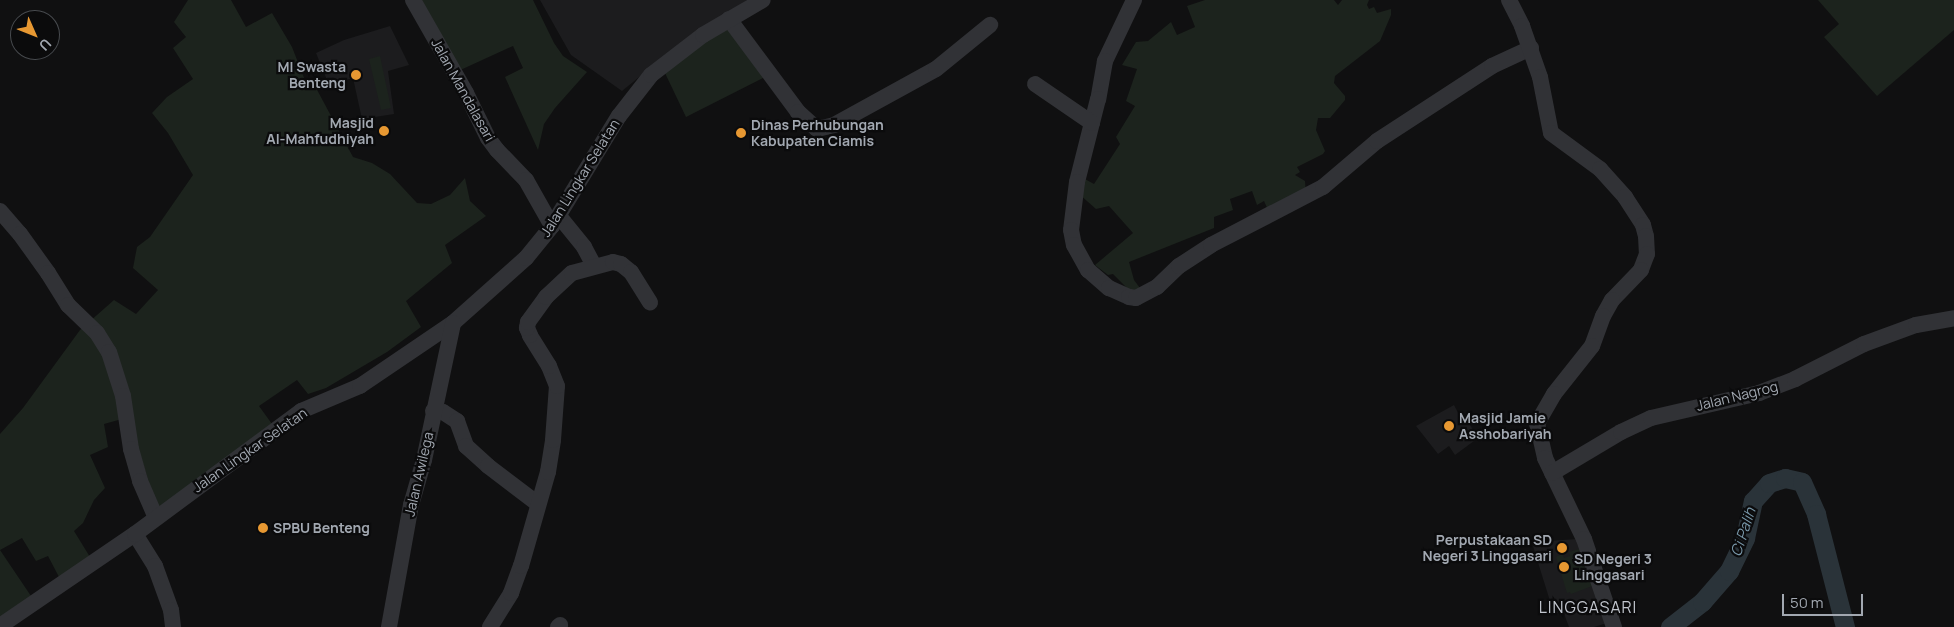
<!DOCTYPE html>
<html>
<head>
<meta charset="utf-8">
<style>
	body { margin:0 }
	#map { position:relative; width:1954px; height:627px; overflow:hidden; background:#101011; font-family:Manrope,sans-serif }
	div>[style] { position:absolute }
	.built>* { inset:0; background:#1c1c1e }
	.green>* { inset:0; background:#1c231d }
	.river>* { height:19px; margin:-9.5px; padding:0 9.5px; transform-origin:9.5px; border-radius:9.5px; background:#2a3339 }
	.minor>* { height:16px; margin:-8px; padding:0 8px; transform-origin:8px; border-radius:8px; background:#313236 }
	.dots>* { width:14px; height:14px; translate:-50% -50%; box-sizing:border-box; border:2px solid #0b0b0c; border-radius:50% }
	span { translate:-50% -50%; white-space:nowrap; text-align:center; line-height:1.15; -webkit-text-stroke:4.5px #0b0b0c; paint-order:stroke }
	.poi-label { font-size:14px; color:#a2a8b1; font-weight:700 }
	.right { translate:-100% -50%; text-align:right }
	.left { translate:0 -50%; text-align:left }
	.street-label { font-size:14px; color:#a2a8b1 }
	.water-label { font-size:15px; color:#7a99ab; font-style:italic }
	.quarter-label { font-size:16px; color:#c2c6ce; letter-spacing:1px }
	.north { position:absolute; left:10px; top:10px; width:50px; height:50px; box-sizing:border-box; background:#0b0b0c; border:1px solid #474a4e; border-radius:50%; rotate:134deg; font-size:14px; font-weight:700; line-height:20px; text-align:center; color:#a2a8b1 }
	.north::after { content:''; display:block; margin:auto; width:18px; height:22px; background:#e79832; clip-path:polygon(50% 0,100% 100%,50% 72%,0 100%) }
	.scale { position:absolute; left:1782px; top:594px; width:81px; height:22px; box-sizing:border-box; border:2px solid #a2a8b1; border-top:0; padding-left:6px; font-size:15px; line-height:18px; white-space:nowrap; color:#a2a8b1; -webkit-text-stroke:4px #0b0b0c; paint-order:stroke }
</style>
</head>
<body>
<div id="map">
	<div class="built">
		<i style="clip-path:polygon(540px 0,747px 0,660px 60px,622px 91px,571px 55px)"></i>
		<i style="clip-path:polygon(390px 26px,409px 65px,388px 71px,394px 114px,362px 119px,353px 78px,329px 85px,316px 53px,344px 40px)"></i>
		<i style="clip-path:polygon(1454px 405px,1463px 422px,1467px 420px,1478px 438px,1455px 455px,1449px 446px,1438px 454px,1416px 426px)"></i>
		<i style="clip-path:polygon(1545px 539px,1546px 541px,1578px 539px,1607px 623px,1594px 627px,1569px 627px,1563px 611px,1554px 614px,1532px 543px)"></i>
	</div>
	<div class="green">
		<i style="clip-path:polygon(188px 0,231px 0,246px 27px,272px 13px,292px 47px,308px 88px,315px 86px,353px 157px,372px 163px,390px 174px,417px 203px,431px 204px,450px 195px,465px 178px,470px 201px,486px 216px,445px 245px,452px 263px,406px 301px,421px 327px,387px 352px,326px 388px,308px 394px,297px 380px,259px 406px,272px 424px,157px 510px,129px 417px,104px 424px,108px 447px,90px 455px,105px 488px,94px 500px,83px 523px,74px 531px,90px 557px,59px 577px,48px 556px,36px 561px,22px 538px,0 550px,31px 596px,0 617px,0 434px,23px 408px,80px 330px,114px 300px,136px 314px,158px 290px,133px 268px,137px 247px,150px 237px,193px 175px,168px 133px,152px 113px,167px 97px,193px 79px,173px 48px,186px 37px,174px 22px)"></i>
		<i style="clip-path:polygon(421px 0,533px 0,554px 43px,563px 56px,587px 72px,555px 108px,544px 124px,538px 150px,505px 77px,523px 68px,513px 46px,456px 72px)"></i>
		<i style="clip-path:polygon(1205px 0,1334px 0,1338px 5px,1342px 0,1369px 0,1367px 5px,1369px 9px,1374px 7px,1377px 13px,1391px 9px,1391px 15px,1380px 41px,1335px 76px,1334px 83px,1345px 96px,1345px 100px,1330px 118px,1318px 118px,1316px 130px,1325px 151px,1323px 154px,1297px 167px,1300px 172px,1295px 175px,1305px 181px,1306px 194px,1269px 212px,1264px 201px,1257px 205px,1252px 191px,1230px 199px,1233px 210px,1214px 217px,1214px 228px,1129px 262px,1134px 280px,1143px 292px,1134px 295px,1113px 274px,1108px 275px,1095px 265px,1133px 233px,1109px 206px,1096px 209px,1079px 194px,1083px 178px,1094px 184px,1120px 144px,1116px 137px,1135px 106px,1126px 101px,1137px 69px,1122px 65px,1136px 42px,1148px 41px,1171px 22px,1177px 35px,1195px 27px,1187px 6px)"></i>
		<i style="clip-path:polygon(1818px 0,1954px 0,1954px 30px,1877px 96px,1824px 37px,1839px 24px)"></i>
		<i style="clip-path:polygon(727px 24px,767px 76px,686px 117px,665px 73px)"></i>
		<i style="clip-path:polygon(380px 56px,391px 108px,381px 110px,369px 59px)"></i>
		<i style="clip-path:polygon(1582px 548px,1595px 585px,1571px 594px,1570px 592px,1567px 593px,1556px 557px,1562px 554px,1564px 558px,1570px 556px,1569px 552px)"></i>
	</div>
	<div class="river">
		<i style="left:1670px;top:627px;width:41px;rotate:-38deg"></i>
		<i style="left:1702px;top:602px;width:41px;rotate:-48.9deg"></i>
		<i style="left:1729px;top:571px;width:37px;rotate:-64deg"></i>
		<i style="left:1745px;top:538px;width:38px;rotate:-78deg"></i>
		<i style="left:1753px;top:501px;width:24px;rotate:-48deg"></i>
		<i style="left:1769px;top:483px;width:17px;rotate:-17deg"></i>
		<i style="left:1785px;top:478px;width:17px;rotate:13deg"></i>
		<i style="left:1802px;top:482px;width:35px;rotate:66deg"></i>
		<i style="left:1816px;top:514px;width:117px;rotate:75.6deg"></i>
	</div>
	<div class="minor">
		<i style="left:413px;top:0;width:107px;rotate:60.3deg"></i>
		<i style="left:466px;top:93px;width:50px;rotate:63.9deg"></i>
		<i style="left:488px;top:138px;width:15px;rotate:53deg"></i>
		<i style="left:497px;top:150px;width:42px;rotate:46deg"></i>
		<i style="left:526px;top:180px;width:53px;rotate:60.5deg"></i>
		<i style="left:1134px;top:0;width:68px;rotate:115.4deg"></i>
		<i style="left:1105px;top:61px;width:39px;rotate:100deg"></i>
		<i style="left:1098px;top:99px;width:86px;rotate:104.2deg"></i>
		<i style="left:1077px;top:182px;width:48px;rotate:97.1deg"></i>
		<i style="left:1071px;top:230px;width:15px;rotate:79deg"></i>
		<i style="left:1074px;top:245px;width:29px;rotate:61deg"></i>
		<i style="left:1088px;top:270px;width:28px;rotate:41deg"></i>
		<i style="left:1109px;top:288px;width:22px;rotate:24deg"></i>
		<i style="left:1129px;top:297px;width:7px;rotate:8deg"></i>
		<i style="left:1136px;top:298px;width:24px;rotate:-28deg"></i>
		<i style="left:1157px;top:287px;width:30px;rotate:-44deg"></i>
		<i style="left:1179px;top:266px;width:38px;rotate:-33deg"></i>
		<i style="left:1211px;top:245px;width:126px;rotate:-27.4deg"></i>
		<i style="left:1323px;top:187px;width:71px;rotate:-40.4deg"></i>
		<i style="left:1377px;top:141px;width:137px;rotate:-33.1deg"></i>
		<i style="left:1492px;top:66px;width:43px;rotate:-24.8deg"></i>
		<i style="left:1509px;top:0;width:29px;rotate:63deg"></i>
		<i style="left:1522px;top:26px;width:54px;rotate:70.6deg"></i>
		<i style="left:1540px;top:77px;width:57px;rotate:78.9deg"></i>
		<i style="left:1551px;top:133px;width:61px;rotate:36.3deg"></i>
		<i style="left:1600px;top:169px;width:38px;rotate:48deg"></i>
		<i style="left:1625px;top:197px;width:33px;rotate:57deg"></i>
		<i style="left:1643px;top:225px;width:11px;rotate:75deg"></i>
		<i style="left:1646px;top:236px;width:18px;rotate:87deg"></i>
		<i style="left:1647px;top:254px;width:17px;rotate:111deg"></i>
		<i style="left:1641px;top:270px;width:42px;rotate:134deg"></i>
		<i style="left:1612px;top:300px;width:18px;rotate:119deg"></i>
		<i style="left:1603px;top:316px;width:32px;rotate:110deg"></i>
		<i style="left:1592px;top:346px;width:61px;rotate:128.4deg"></i>
		<i style="left:1554px;top:394px;width:34px;rotate:120deg"></i>
		<i style="left:1537px;top:423px;width:36px;rotate:77deg"></i>
		<i style="left:1545px;top:458px;width:90px;rotate:64.3deg"></i>
		<i style="left:1584px;top:539px;width:93px;rotate:71.2deg"></i>
		<i style="left:729px;top:19px;width:116px;rotate:53.4deg"></i>
		<i style="left:798px;top:112px;width:25px;rotate:42deg"></i>
		<i style="left:817px;top:129px;width:17px;rotate:-13deg"></i>
		<i style="left:834px;top:125px;width:116px;rotate:-28.8deg"></i>
		<i style="left:936px;top:69px;width:70px;rotate:-39.2deg"></i>
		<i style="left:1035px;top:84px;width:69px;rotate:34.4deg"></i>
		<i style="left:0;top:211px;width:30px;rotate:49deg"></i>
		<i style="left:20px;top:234px;width:48px;rotate:54.3deg"></i>
		<i style="left:48px;top:273px;width:38px;rotate:58deg"></i>
		<i style="left:68px;top:305px;width:40px;rotate:44deg"></i>
		<i style="left:97px;top:333px;width:22px;rotate:58deg"></i>
		<i style="left:109px;top:352px;width:46px;rotate:72.3deg"></i>
		<i style="left:123px;top:396px;width:54px;rotate:81.4deg"></i>
		<i style="left:131px;top:449px;width:33px;rotate:74deg"></i>
		<i style="left:140px;top:481px;width:40px;rotate:66.6deg"></i>
		<i style="left:559px;top:216px;width:40px;rotate:51deg"></i>
		<i style="left:584px;top:247px;width:21px;rotate:62deg"></i>
		<i style="left:433px;top:411px;width:10px;rotate:6deg"></i>
		<i style="left:443px;top:412px;width:17px;rotate:33deg"></i>
		<i style="left:457px;top:421px;width:27px;rotate:70deg"></i>
		<i style="left:466px;top:446px;width:30px;rotate:42deg"></i>
		<i style="left:488px;top:466px;width:63px;rotate:37.2deg"></i>
		<i style="left:1552px;top:473px;width:80px;rotate:-30.7deg"></i>
		<i style="left:1621px;top:432px;width:33px;rotate:-25deg"></i>
		<i style="left:1651px;top:418px;width:111px;rotate:-13deg"></i>
		<i style="left:1759px;top:393px;width:39px;rotate:-21deg"></i>
		<i style="left:1795px;top:379px;width:77px;rotate:-26.9deg"></i>
		<i style="left:1864px;top:344px;width:55px;rotate:-20.1deg"></i>
		<i style="left:1916px;top:325px;width:39px;rotate:-10deg"></i>
		<i style="left:135px;top:534px;width:38px;rotate:58deg"></i>
		<i style="left:155px;top:566px;width:47px;rotate:70deg"></i>
		<i style="left:171px;top:610px;width:17px;rotate:83deg"></i>
		<i style="left:0;top:626px;width:163px;rotate:-34.3deg"></i>
		<i style="left:135px;top:534px;width:207px;rotate:-36.5deg"></i>
		<i style="left:301px;top:411px;width:64px;rotate:-23deg"></i>
		<i style="left:360px;top:386px;width:112px;rotate:-34.1deg"></i>
		<i style="left:453px;top:323px;width:98px;rotate:-41.7deg"></i>
		<i style="left:526px;top:258px;width:41px;rotate:-50.9deg"></i>
		<i style="left:552px;top:226px;width:129px;rotate:-58.7deg"></i>
		<i style="left:619px;top:116px;width:52px;rotate:-52deg"></i>
		<i style="left:651px;top:75px;width:66px;rotate:-37.6deg"></i>
		<i style="left:703px;top:35px;width:69px;rotate:-30.3deg"></i>
		<i style="left:389px;top:627px;width:124px;rotate:-79.8deg"></i>
		<i style="left:411px;top:505px;width:47px;rotate:-73.9deg"></i>
		<i style="left:424px;top:460px;width:140px;rotate:-78deg"></i>
		<i style="left:490px;top:627px;width:40px;rotate:-58deg"></i>
		<i style="left:511px;top:593px;width:29px;rotate:-70deg"></i>
		<i style="left:521px;top:566px;width:98px;rotate:-74deg"></i>
		<i style="left:548px;top:472px;width:32px;rotate:-81deg"></i>
		<i style="left:553px;top:440px;width:54px;rotate:-85.8deg"></i>
		<i style="left:557px;top:386px;width:22px;rotate:-112deg"></i>
		<i style="left:549px;top:366px;width:36px;rotate:-122deg"></i>
		<i style="left:530px;top:335px;width:8px;rotate:-113deg"></i>
		<i style="left:527px;top:328px;width:6px;rotate:-81deg"></i>
		<i style="left:528px;top:322px;width:31px;rotate:-54deg"></i>
		<i style="left:546px;top:297px;width:35px;rotate:-43deg"></i>
		<i style="left:572px;top:273px;width:42px;rotate:-15deg"></i>
		<i style="left:613px;top:262px;width:8px;rotate:14deg"></i>
		<i style="left:621px;top:264px;width:13px;rotate:39deg"></i>
		<i style="left:631px;top:272px;width:36px;rotate:58deg"></i>
		<i style="left:558px;top:627px;width:3px;rotate:-45deg"></i>
	</div>
	<div class="dots">
		<i style="left:356px;top:75px;background:#e79832"></i>
		<i style="left:384px;top:131px;background:#e79832"></i>
		<i style="left:741px;top:133px;background:#e79832"></i>
		<i style="left:1449px;top:426px;background:#e79832"></i>
		<i style="left:263px;top:528px;background:#e79832"></i>
		<i style="left:1562px;top:548px;background:#e79832"></i>
		<i style="left:1564px;top:567px;background:#e79832"></i>
	</div>
	<div class="poi-label">
		<span class="right" style="left:346px;top:75px">MI Swasta<br>Benteng</span>
		<span class="right" style="left:374px;top:131px">Masjid<br>Al-Mahfudhiyah</span>
		<span class="left" style="left:751px;top:133px">Dinas Perhubungan<br>Kabupaten Ciamis</span>
		<span class="left" style="left:1459px;top:426px">Masjid Jamie<br>Asshobariyah</span>
		<span class="left" style="left:273px;top:528px">SPBU Benteng</span>
		<span class="right" style="left:1552px;top:548px">Perpustakaan SD<br>Negeri 3 Linggasari</span>
		<span class="left" style="left:1574px;top:567px">SD Negeri 3<br>Linggasari</span>
	</div>
	<div class="street-label">
		<span style="left:463px;top:90px;rotate:61deg">Jalan Mandalasari</span>
		<span style="left:580px;top:178px;rotate:-58deg">Jalan Lingkar Selatan</span>
		<span style="left:1737px;top:396px;rotate:-14deg">Jalan Nagrog</span>
		<span style="left:250px;top:450px;rotate:-35deg">Jalan Lingkar Selatan</span>
		<span style="left:419px;top:474px;rotate:-77deg">Jalan Awilega</span>
	</div>
	<div class="water-label">
		<span style="left:1743px;top:532px;rotate:-72deg">Ci Palih</span>
	</div>
	<div class="quarter-label">
		<span style="left:1588px;top:607px">LINGGASARI</span>
	</div>
	<div class="north">U</div>
	<div class="scale">50 m</div>
</div>
</body>
</html>
